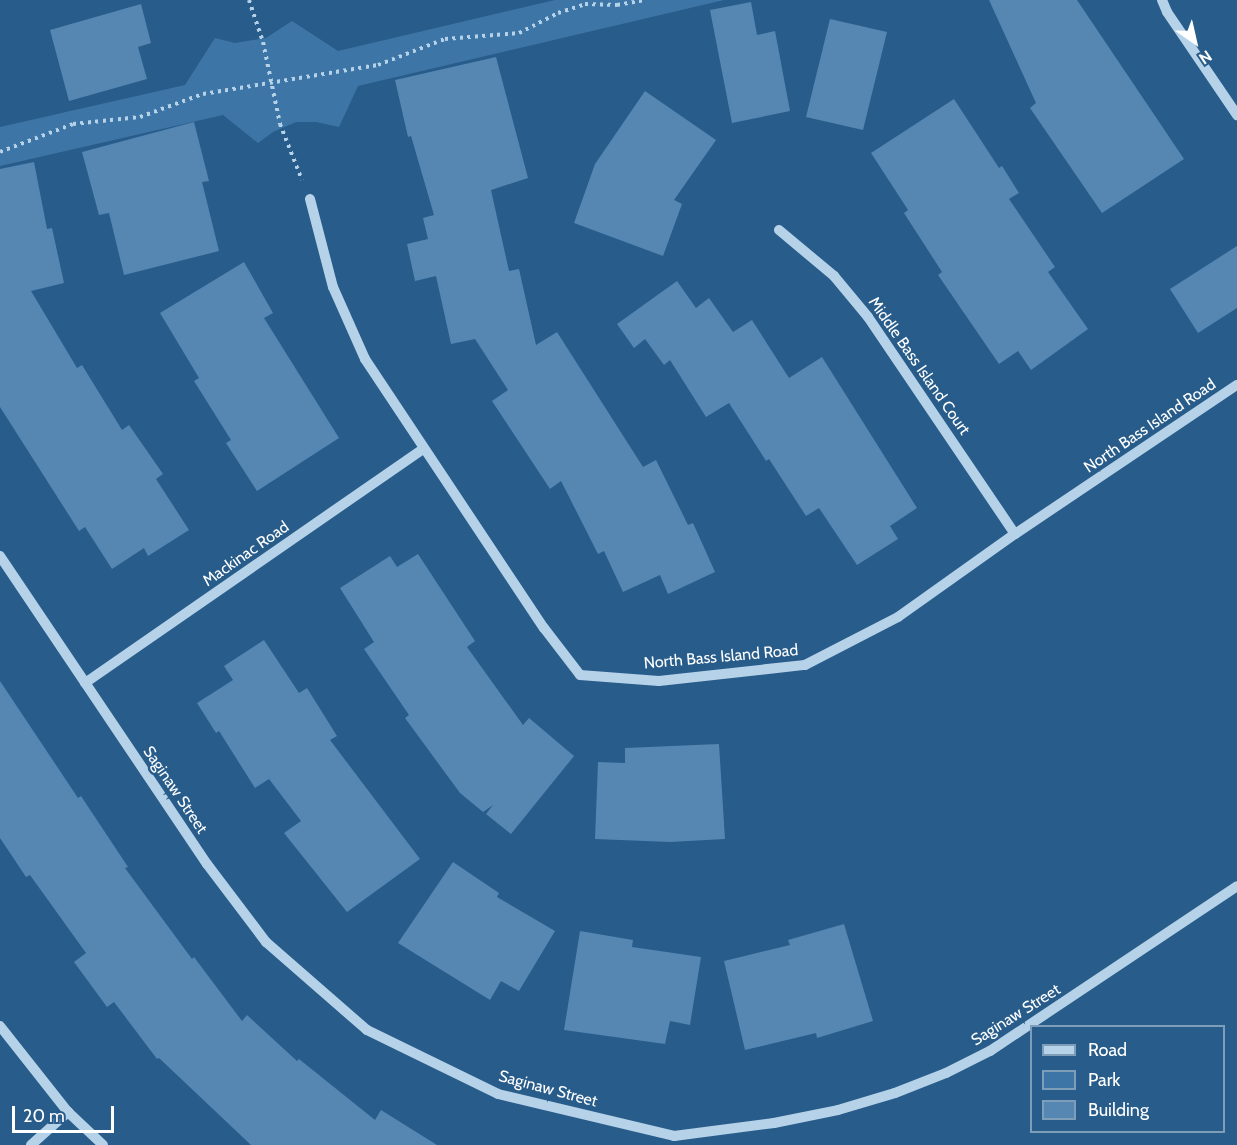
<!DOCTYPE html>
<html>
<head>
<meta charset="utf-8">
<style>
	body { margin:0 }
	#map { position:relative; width:1237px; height:1145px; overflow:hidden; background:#285c8a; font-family:Cabin,sans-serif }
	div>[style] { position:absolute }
	.green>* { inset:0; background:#3d76a6 }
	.building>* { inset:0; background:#5587b2 }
	.path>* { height:4px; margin-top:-2px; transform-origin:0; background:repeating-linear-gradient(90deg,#b6d2e9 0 3px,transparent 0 7.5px) }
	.minor>* { height:10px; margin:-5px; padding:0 5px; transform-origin:5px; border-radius:5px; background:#b6d2e9 }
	span { translate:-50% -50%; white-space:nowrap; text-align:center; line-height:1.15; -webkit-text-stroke:5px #285c8a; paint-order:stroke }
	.street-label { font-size:16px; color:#fff }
	.legend { position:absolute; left:1030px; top:1025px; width:195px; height:108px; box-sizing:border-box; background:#285c8a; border:2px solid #7e9db9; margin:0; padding:8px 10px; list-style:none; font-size:18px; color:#fff }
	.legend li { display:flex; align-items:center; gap:12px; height:30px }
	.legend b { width:30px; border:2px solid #7e9db9 }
	.north { position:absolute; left:1165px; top:12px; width:60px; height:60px; -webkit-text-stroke:4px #285c8a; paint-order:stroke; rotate:146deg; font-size:16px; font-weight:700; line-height:24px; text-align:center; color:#fff }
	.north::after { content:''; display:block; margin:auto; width:21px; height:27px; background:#fff; clip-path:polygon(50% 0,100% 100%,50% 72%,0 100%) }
	.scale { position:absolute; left:12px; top:1106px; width:102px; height:27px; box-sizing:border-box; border:3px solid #fff; border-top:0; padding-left:8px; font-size:18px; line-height:21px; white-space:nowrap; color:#fff; -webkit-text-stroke:4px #285c8a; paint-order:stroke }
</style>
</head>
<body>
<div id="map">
	<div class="green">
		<i style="clip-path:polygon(555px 0,724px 0,358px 86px,339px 127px,316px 122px,296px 122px,273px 132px,258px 143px,223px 115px,0 166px,0 127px,185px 85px,215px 38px,235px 43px,266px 38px,292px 21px,338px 51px)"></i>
	</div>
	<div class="building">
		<i style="clip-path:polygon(989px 0,1077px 0,1184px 159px,1102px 213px,1030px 108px,1036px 103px)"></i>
		<i style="clip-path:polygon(751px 2px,757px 35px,775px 31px,790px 111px,732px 123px,710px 10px)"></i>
		<i style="clip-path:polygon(141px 4px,151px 43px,138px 47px,147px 79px,69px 101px,50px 30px)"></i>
		<i style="clip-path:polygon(830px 19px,887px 32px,863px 130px,806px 117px)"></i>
		<i style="clip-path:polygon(496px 57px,528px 178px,491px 190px,509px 271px,519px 269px,536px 345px,557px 332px,643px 467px,656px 460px,688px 525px,693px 523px,715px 572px,668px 594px,660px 575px,623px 592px,604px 551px,598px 554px,561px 481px,550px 489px,492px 401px,508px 390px,475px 339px,451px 344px,436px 276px,415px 281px,407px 244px,428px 239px,423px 218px,434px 215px,411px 136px,408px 137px,395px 80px)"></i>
		<i style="clip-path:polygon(645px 91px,716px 140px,674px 200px,682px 204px,663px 256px,574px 223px,595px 164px)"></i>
		<i style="clip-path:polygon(954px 99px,999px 168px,1002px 166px,1019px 193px,1009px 199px,1055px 267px,1048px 272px,1088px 329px,1031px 370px,1018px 351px,999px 364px,938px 275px,942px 272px,904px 213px,908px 210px,871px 153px)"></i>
		<i style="clip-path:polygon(194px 122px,209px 181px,202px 182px,219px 251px,124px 275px,109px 213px,99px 215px,82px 152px)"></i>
		<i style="clip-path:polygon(34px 162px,47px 229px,52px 228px,64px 283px,31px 291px,77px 368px,82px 365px,122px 430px,129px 425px,163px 474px,156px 479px,189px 530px,148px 556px,144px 548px,112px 569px,85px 527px,79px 531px,0 407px,0 169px)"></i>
		<i style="clip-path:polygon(1237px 246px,1237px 308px,1198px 333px,1170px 289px)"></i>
		<i style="clip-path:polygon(244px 262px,273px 313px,264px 318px,339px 438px,257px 491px,226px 443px,231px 440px,194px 381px,199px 378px,160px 313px)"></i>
		<i style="clip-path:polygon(677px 281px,696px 308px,709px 298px,733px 332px,752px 320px,789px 378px,822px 357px,917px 508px,890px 526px,898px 539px,857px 565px,819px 508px,806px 516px,769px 459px,766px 461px,729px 403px,706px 417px,670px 360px,664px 365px,645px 339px,634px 348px,617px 324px)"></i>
		<i style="clip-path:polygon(418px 554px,475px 641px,467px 647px,523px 725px,529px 718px,574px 756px,511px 834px,486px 814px,493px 805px,483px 812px,460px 793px,405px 718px,409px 715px,364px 649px,374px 642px,340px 588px,390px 556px,397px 567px)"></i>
		<i style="clip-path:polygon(264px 640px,299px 693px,307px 688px,337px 736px,330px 740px,420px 859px,347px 912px,284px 833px,301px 821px,269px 779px,255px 788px,219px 731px,216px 733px,197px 703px,233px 680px,224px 666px)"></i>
		<i style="clip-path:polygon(0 681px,78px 798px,81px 796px,128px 867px,125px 868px,192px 959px,194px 957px,242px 1021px,247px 1015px,297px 1061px,299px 1059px,375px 1120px,381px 1110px,437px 1145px,251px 1145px,159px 1058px,157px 1059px,114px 1002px,107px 1007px,74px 962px,86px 953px,30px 875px,26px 877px,0 838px)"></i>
		<i style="clip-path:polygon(719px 744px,725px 839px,670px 842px,595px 839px,598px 762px,625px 763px,625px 748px)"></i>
		<i style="clip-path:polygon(453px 862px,499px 893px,497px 897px,555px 931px,519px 991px,501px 981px,490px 1000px,398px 943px)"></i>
		<i style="clip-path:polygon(844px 924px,873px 1021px,817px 1038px,816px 1033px,745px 1050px,724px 961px,790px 945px,788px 940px)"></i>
		<i style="clip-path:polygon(580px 931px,633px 940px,632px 947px,701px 957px,690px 1025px,670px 1021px,665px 1044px,564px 1030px)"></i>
	</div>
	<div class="path">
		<i style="left:249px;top:0;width:44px;rotate:71.6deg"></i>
		<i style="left:263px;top:42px;width:84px;rotate:78.3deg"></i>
		<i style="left:280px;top:124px;width:60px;rotate:68.6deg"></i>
		<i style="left:0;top:152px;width:78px;rotate:-21deg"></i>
		<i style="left:73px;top:124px;width:67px;rotate:-6deg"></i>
		<i style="left:140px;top:117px;width:67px;rotate:-20.1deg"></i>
		<i style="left:203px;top:94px;width:177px;rotate:-9.4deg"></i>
		<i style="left:378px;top:65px;width:72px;rotate:-21.2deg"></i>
		<i style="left:445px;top:39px;width:74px;rotate:-4.6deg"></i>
		<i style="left:519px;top:33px;width:44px;rotate:-27.1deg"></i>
		<i style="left:558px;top:13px;width:28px;rotate:-18deg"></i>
		<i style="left:585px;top:4px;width:32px;rotate:2deg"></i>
		<i style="left:617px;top:5px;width:27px;rotate:-10deg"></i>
	</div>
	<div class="minor">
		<i style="left:1162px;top:0;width:13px;rotate:67deg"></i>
		<i style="left:1167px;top:12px;width:125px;rotate:55.8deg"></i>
		<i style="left:310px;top:199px;width:91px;rotate:75.4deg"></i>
		<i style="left:333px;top:287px;width:79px;rotate:66deg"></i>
		<i style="left:365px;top:359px;width:323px;rotate:56.4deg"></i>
		<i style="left:544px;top:628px;width:59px;rotate:52.5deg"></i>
		<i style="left:580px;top:675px;width:79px;rotate:4.3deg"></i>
		<i style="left:659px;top:681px;width:147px;rotate:-6.3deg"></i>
		<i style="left:805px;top:665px;width:105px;rotate:-27.3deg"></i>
		<i style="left:898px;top:617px;width:143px;rotate:-35.4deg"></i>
		<i style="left:1015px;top:534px;width:267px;rotate:-33.9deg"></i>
		<i style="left:779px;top:230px;width:72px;rotate:39.9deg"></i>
		<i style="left:834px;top:276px;width:53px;rotate:50.3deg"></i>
		<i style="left:868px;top:317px;width:262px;rotate:55.9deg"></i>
		<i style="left:0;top:556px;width:371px;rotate:56.1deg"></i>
		<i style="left:207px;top:864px;width:98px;rotate:52.9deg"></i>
		<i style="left:266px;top:942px;width:134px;rotate:41.1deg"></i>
		<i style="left:367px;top:1030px;width:146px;rotate:26deg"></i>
		<i style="left:498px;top:1094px;width:181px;rotate:13.4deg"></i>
		<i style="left:674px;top:1136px;width:101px;rotate:-7.4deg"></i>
		<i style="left:774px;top:1123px;width:65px;rotate:-11.5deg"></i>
		<i style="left:838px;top:1110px;width:59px;rotate:-16.6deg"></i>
		<i style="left:895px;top:1093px;width:55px;rotate:-21.4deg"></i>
		<i style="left:946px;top:1073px;width:49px;rotate:-26.6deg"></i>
		<i style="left:990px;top:1051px;width:297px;rotate:-33.7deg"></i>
		<i style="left:85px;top:683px;width:411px;rotate:-34.7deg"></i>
		<i style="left:0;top:1026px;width:110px;rotate:51.7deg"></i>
		<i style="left:68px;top:1112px;width:48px;rotate:43.3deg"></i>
		<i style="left:31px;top:1145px;width:50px;rotate:-41.7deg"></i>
	</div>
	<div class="street-label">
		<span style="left:919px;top:366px;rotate:55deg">Middle Bass Island Court</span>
		<span style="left:1150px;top:426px;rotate:-34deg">North Bass Island Road</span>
		<span style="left:246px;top:554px;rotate:-35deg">Mackinac Road</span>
		<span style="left:721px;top:657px;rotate:-5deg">North Bass Island Road</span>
		<span style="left:175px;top:790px;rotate:56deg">Saginaw Street</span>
		<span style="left:1016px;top:1015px;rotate:-32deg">Saginaw Street</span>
		<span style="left:548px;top:1089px;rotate:15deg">Saginaw Street</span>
	</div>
	<ul class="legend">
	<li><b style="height:8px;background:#b6d2e9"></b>Road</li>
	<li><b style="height:16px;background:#3d76a6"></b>Park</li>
	<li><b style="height:16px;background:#5587b2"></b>Building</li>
	</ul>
	<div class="north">N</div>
	<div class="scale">20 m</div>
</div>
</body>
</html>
